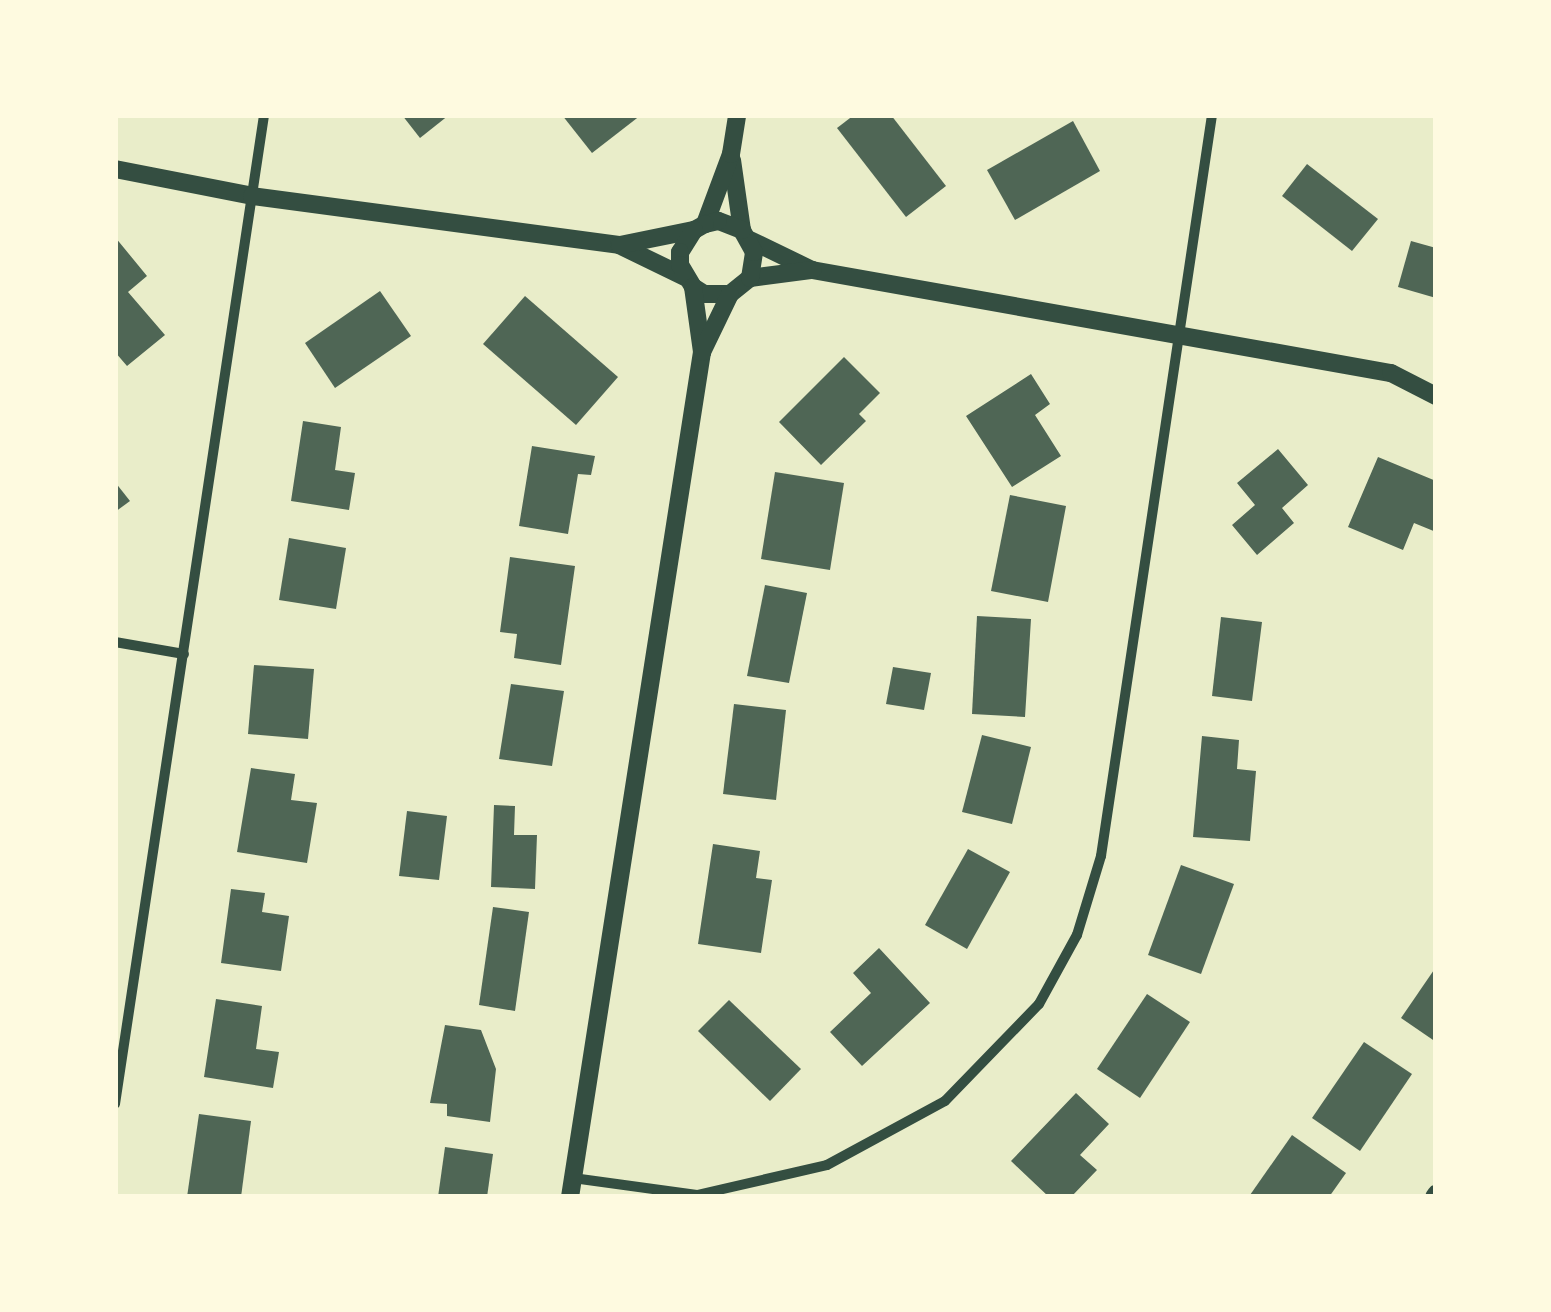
<!DOCTYPE html>
<html>
<head>
<meta charset="utf-8">
<style>
	body { margin:0 }
	#map { position:relative; width:1551px; height:1312px; overflow:hidden; background:#e9edc9; font-family:Jost,sans-serif }
	div>[style] { position:absolute }
	.building>* { inset:0; background:#4f6655 }
	.minor>* { height:10px; margin:-5px; padding:0 5px; transform-origin:5px; border-radius:5px; background:#344e41 }
	.tertiary>* { height:18px; margin:-9px; padding:0 9px; transform-origin:9px; border-radius:9px; background:#344e41 }
	span { translate:-50% -50%; white-space:nowrap; text-align:center; line-height:1.15; -webkit-text-stroke:8px #fefae0; paint-order:stroke }
	.frame { position:absolute; inset:0; border:118px solid #fefae0; pointer-events:none }
</style>
</head>
<body>
<div id="map">
	<div class="building">
		<i style="clip-path:polygon(402px 115px,449px 115px,420px 138px)"></i>
		<i style="clip-path:polygon(562px 115px,641px 115px,592px 153px)"></i>
		<i style="clip-path:polygon(854px 115px,891px 115px,946px 186px,906px 217px,837px 128px)"></i>
		<i style="clip-path:polygon(1073px 121px,1100px 171px,1015px 220px,987px 170px)"></i>
		<i style="clip-path:polygon(1307px 164px,1378px 219px,1352px 251px,1282px 196px)"></i>
		<i style="clip-path:polygon(115px 237px,147px 276px,128px 292px,165px 335px,127px 366px,115px 352px)"></i>
		<i style="clip-path:polygon(1411px 241px,1436px 248px,1436px 298px,1398px 287px)"></i>
		<i style="clip-path:polygon(380px 291px,411px 336px,335px 388px,305px 343px)"></i>
		<i style="clip-path:polygon(525px 296px,618px 377px,576px 425px,483px 344px)"></i>
		<i style="clip-path:polygon(844px 357px,880px 393px,859px 414px,866px 421px,821px 465px,779px 422px)"></i>
		<i style="clip-path:polygon(1031px 374px,1050px 404px,1035px 415px,1061px 456px,1012px 487px,966px 416px)"></i>
		<i style="clip-path:polygon(303px 421px,341px 427px,335px 470px,355px 473px,349px 510px,291px 501px)"></i>
		<i style="clip-path:polygon(532px 446px,595px 456px,591px 475px,578px 474px,568px 534px,519px 526px)"></i>
		<i style="clip-path:polygon(1278px 449px,1308px 485px,1282px 508px,1294px 523px,1257px 555px,1232px 525px,1255px 505px,1237px 483px)"></i>
		<i style="clip-path:polygon(1378px 457px,1436px 481px,1436px 532px,1414px 523px,1403px 550px,1348px 527px)"></i>
		<i style="clip-path:polygon(775px 472px,844px 483px,830px 570px,761px 559px)"></i>
		<i style="clip-path:polygon(115px 482px,130px 501px,115px 512px)"></i>
		<i style="clip-path:polygon(1010px 495px,1066px 506px,1048px 602px,991px 591px)"></i>
		<i style="clip-path:polygon(289px 538px,346px 548px,336px 609px,279px 600px)"></i>
		<i style="clip-path:polygon(510px 557px,575px 566px,561px 665px,514px 658px,517px 634px,500px 632px)"></i>
		<i style="clip-path:polygon(765px 585px,807px 593px,789px 683px,747px 676px)"></i>
		<i style="clip-path:polygon(977px 616px,1031px 619px,1025px 717px,972px 714px)"></i>
		<i style="clip-path:polygon(1221px 617px,1262px 622px,1252px 701px,1212px 696px)"></i>
		<i style="clip-path:polygon(254px 665px,314px 669px,308px 739px,248px 734px)"></i>
		<i style="clip-path:polygon(893px 667px,931px 673px,924px 710px,886px 704px)"></i>
		<i style="clip-path:polygon(511px 684px,564px 691px,552px 766px,499px 759px)"></i>
		<i style="clip-path:polygon(734px 704px,786px 710px,776px 800px,723px 794px)"></i>
		<i style="clip-path:polygon(982px 735px,1031px 747px,1012px 824px,962px 812px)"></i>
		<i style="clip-path:polygon(1202px 736px,1239px 740px,1237px 769px,1256px 771px,1250px 841px,1193px 837px)"></i>
		<i style="clip-path:polygon(251px 768px,295px 774px,291px 800px,317px 803px,307px 863px,237px 852px)"></i>
		<i style="clip-path:polygon(494px 805px,515px 806px,514px 835px,537px 835px,535px 889px,491px 887px)"></i>
		<i style="clip-path:polygon(407px 811px,447px 816px,439px 880px,399px 876px)"></i>
		<i style="clip-path:polygon(713px 844px,760px 851px,756px 878px,772px 880px,761px 953px,698px 944px)"></i>
		<i style="clip-path:polygon(968px 849px,1010px 872px,967px 949px,925px 925px)"></i>
		<i style="clip-path:polygon(1181px 865px,1234px 884px,1201px 974px,1148px 955px)"></i>
		<i style="clip-path:polygon(231px 889px,265px 893px,262px 912px,289px 916px,281px 971px,221px 963px)"></i>
		<i style="clip-path:polygon(493px 907px,529px 912px,515px 1011px,479px 1005px)"></i>
		<i style="clip-path:polygon(879px 948px,930px 1003px,862px 1066px,830px 1032px,871px 993px,853px 973px)"></i>
		<i style="clip-path:polygon(1436px 967px,1436px 1042px,1401px 1018px)"></i>
		<i style="clip-path:polygon(1147px 994px,1190px 1022px,1140px 1098px,1097px 1069px)"></i>
		<i style="clip-path:polygon(216px 999px,262px 1006px,256px 1049px,279px 1052px,273px 1088px,204px 1077px)"></i>
		<i style="clip-path:polygon(729px 1000px,801px 1069px,770px 1101px,698px 1031px)"></i>
		<i style="clip-path:polygon(445px 1025px,481px 1030px,496px 1069px,490px 1122px,447px 1116px,447px 1104px,430px 1103px)"></i>
		<i style="clip-path:polygon(1364px 1042px,1412px 1074px,1360px 1151px,1312px 1118px)"></i>
		<i style="clip-path:polygon(1076px 1093px,1109px 1124px,1080px 1155px,1097px 1170px,1071px 1197px,1049px 1197px,1011px 1161px)"></i>
		<i style="clip-path:polygon(199px 1114px,251px 1121px,241px 1197px,187px 1197px)"></i>
		<i style="clip-path:polygon(1292px 1135px,1346px 1173px,1329px 1197px,1254px 1197px,1250px 1195px)"></i>
		<i style="clip-path:polygon(445px 1147px,493px 1154px,487px 1197px,438px 1197px)"></i>
	</div>
	<div class="minor">
		<i style="left:115px;top:642px;width:70px;rotate:9.9deg"></i>
		<i style="left:115px;top:1104px;width:1000px;rotate:-81.43deg"></i>
		<i style="left:573px;top:1178px;width:125px;rotate:7.8deg"></i>
		<i style="left:697px;top:1195px;width:133px;rotate:-13deg"></i>
		<i style="left:827px;top:1165px;width:134px;rotate:-28.5deg"></i>
		<i style="left:945px;top:1101px;width:135px;rotate:-45.9deg"></i>
		<i style="left:1039px;top:1004px;width:79px;rotate:-61.2deg"></i>
		<i style="left:1077px;top:935px;width:83px;rotate:-73.1deg"></i>
		<i style="left:1101px;top:856px;width:749px;rotate:-81.48deg"></i>
	</div>
	<div class="tertiary">
		<i style="left:732px;top:160px;width:71px;rotate:81.9deg"></i>
		<i style="left:115px;top:169px;width:140px;rotate:11.1deg"></i>
		<i style="left:252px;top:196px;width:370px;rotate:7.6deg"></i>
		<i style="left:619px;top:245px;width:73px;rotate:25.9deg"></i>
		<i style="left:705px;top:224px;width:75px;rotate:-69.6deg"></i>
		<i style="left:731px;top:154px;width:39px;rotate:-81deg"></i>
		<i style="left:750px;top:240px;width:69px;rotate:25.8deg"></i>
		<i style="left:812px;top:270px;width:588px;rotate:10.09deg"></i>
		<i style="left:1391px;top:373px;width:51px;rotate:27.1deg"></i>
		<i style="left:620px;top:245px;width:76px;rotate:-11.5deg"></i>
		<i style="left:750px;top:278px;width:63px;rotate:-7.4deg"></i>
		<i style="left:693px;top:287px;width:13px;rotate:32deg"></i>
		<i style="left:704px;top:294px;width:26px"></i>
		<i style="left:730px;top:294px;width:26px;rotate:-39deg"></i>
		<i style="left:750px;top:278px;width:26px;rotate:-81deg"></i>
		<i style="left:754px;top:252px;width:25px;rotate:-119deg"></i>
		<i style="left:742px;top:230px;width:26px;rotate:-159deg"></i>
		<i style="left:718px;top:221px;width:13px;rotate:167deg"></i>
		<i style="left:705px;top:224px;width:13px;rotate:151deg"></i>
		<i style="left:694px;top:230px;width:26px;rotate:122deg"></i>
		<i style="left:680px;top:252px;width:13px;rotate:90deg"></i>
		<i style="left:680px;top:265px;width:26px;rotate:59deg"></i>
		<i style="left:693px;top:287px;width:66px;rotate:82.1deg"></i>
		<i style="left:570px;top:1197px;width:855px;rotate:-81.12deg"></i>
		<i style="left:702px;top:352px;width:64px;rotate:-64.2deg"></i>
		<i style="left:1434px;top:1197px;width:4px;rotate:-56deg"></i>
	</div>
	<div class="frame"></div>
</div>
</body>
</html>
